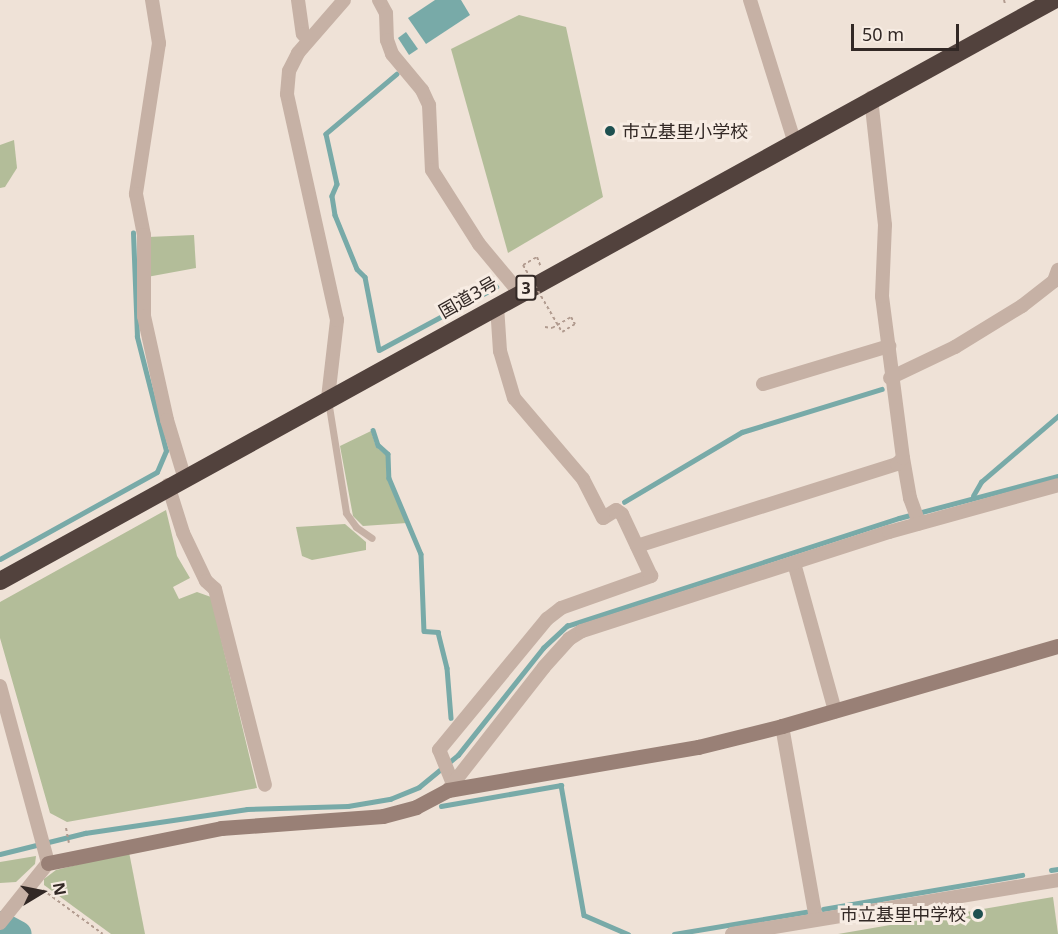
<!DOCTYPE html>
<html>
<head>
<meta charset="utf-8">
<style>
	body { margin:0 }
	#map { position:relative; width:1058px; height:934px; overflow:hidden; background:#efe2d7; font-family:"Noto Sans","Noto Sans JP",sans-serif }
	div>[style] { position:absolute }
	.green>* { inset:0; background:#b3bd99 }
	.water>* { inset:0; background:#78aaa8 }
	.stream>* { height:4.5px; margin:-2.25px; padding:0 2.25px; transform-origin:2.25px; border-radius:2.25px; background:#78aaa8 }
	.river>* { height:26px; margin:-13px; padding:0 13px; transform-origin:13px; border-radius:13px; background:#78aaa8 }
	.path>* { height:2px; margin-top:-1px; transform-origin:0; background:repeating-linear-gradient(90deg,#b19b8f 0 3px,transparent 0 6px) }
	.lane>* { height:7px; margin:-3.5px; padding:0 3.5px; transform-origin:3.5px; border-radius:3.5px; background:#c6b1a5 }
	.street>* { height:14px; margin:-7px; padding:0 7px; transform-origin:7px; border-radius:7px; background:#c6b1a5 }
	.secondary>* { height:15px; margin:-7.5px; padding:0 7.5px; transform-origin:7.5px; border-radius:7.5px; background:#998076 }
	.highway>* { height:18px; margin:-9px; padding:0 9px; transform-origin:9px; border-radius:9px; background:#52423d }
	.path-bridge>* { height:2px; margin-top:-1px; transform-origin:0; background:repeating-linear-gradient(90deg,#b19b8f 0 3px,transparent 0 6px) }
	.dots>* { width:16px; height:16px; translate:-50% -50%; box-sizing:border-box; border:3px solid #f7ece3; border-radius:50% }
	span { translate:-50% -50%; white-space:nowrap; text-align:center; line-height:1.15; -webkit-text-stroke:6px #f7ece3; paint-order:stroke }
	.shield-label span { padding:2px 4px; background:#f7ece3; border:2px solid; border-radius:4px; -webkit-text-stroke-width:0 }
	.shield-label { font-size:16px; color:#322825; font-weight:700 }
	.poi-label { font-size:18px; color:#322825 }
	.left { translate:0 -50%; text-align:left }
	.right { translate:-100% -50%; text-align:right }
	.street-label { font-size:18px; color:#322825 }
	.north { position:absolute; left:12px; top:862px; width:60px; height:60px; -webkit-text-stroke:4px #f7ece3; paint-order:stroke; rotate:80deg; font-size:16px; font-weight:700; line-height:24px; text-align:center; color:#322825 }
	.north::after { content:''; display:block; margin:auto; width:21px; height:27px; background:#322825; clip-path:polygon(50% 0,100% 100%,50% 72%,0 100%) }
	.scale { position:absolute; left:851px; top:24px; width:108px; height:27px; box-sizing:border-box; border:3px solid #322825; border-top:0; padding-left:8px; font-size:18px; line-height:21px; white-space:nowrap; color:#322825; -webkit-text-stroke:4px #f7ece3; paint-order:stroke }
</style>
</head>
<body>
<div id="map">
	<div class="green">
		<i style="clip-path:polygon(519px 15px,566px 27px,603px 197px,508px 253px,451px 49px)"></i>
		<i style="clip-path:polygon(14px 140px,17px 168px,5px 187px,0 188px,0 145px)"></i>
		<i style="clip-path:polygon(194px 235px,196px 268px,147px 277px,148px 237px)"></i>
		<i style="clip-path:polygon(371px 431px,376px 447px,386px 455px,387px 479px,407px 523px,363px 526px,353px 516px,340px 446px)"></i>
		<i style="clip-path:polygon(166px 510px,177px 556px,190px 578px,173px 587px,179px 599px,197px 592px,211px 597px,257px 788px,67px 822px,50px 813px,0 638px,0 602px)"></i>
		<i style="clip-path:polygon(345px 524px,366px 542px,366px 550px,312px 560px,302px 556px,296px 527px)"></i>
		<i style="clip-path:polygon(129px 852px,145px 934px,111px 934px,44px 885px,44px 879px,56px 870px)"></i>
		<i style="clip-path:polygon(36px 856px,35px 864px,16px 882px,0 883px,0 862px)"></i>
		<i style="clip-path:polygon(1053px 897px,1058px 934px,838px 934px)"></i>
	</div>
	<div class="water">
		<i style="clip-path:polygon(435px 0,461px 0,470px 15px,426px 44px,408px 18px)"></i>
		<i style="clip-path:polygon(406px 32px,418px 49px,409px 55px,398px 38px)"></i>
	</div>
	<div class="stream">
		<i style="left:397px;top:74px;width:93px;rotate:139.8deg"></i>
		<i style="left:326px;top:134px;width:51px;rotate:77.6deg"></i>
		<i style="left:337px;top:184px;width:13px;rotate:113deg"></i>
		<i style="left:332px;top:196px;width:19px;rotate:81deg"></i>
		<i style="left:335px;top:215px;width:58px;rotate:67.8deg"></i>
		<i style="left:357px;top:269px;width:11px;rotate:45deg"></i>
		<i style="left:365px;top:277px;width:74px;rotate:79.1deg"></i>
		<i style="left:379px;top:350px;width:133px;rotate:-28.3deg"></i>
		<i style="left:373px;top:430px;width:16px;rotate:72deg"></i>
		<i style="left:378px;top:445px;width:13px;rotate:42deg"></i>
		<i style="left:388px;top:454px;width:24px;rotate:88deg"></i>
		<i style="left:389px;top:478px;width:82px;rotate:67.2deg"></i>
		<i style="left:421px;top:554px;width:77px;rotate:87.8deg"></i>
		<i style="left:424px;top:631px;width:14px;rotate:4deg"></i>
		<i style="left:438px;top:632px;width:37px;rotate:76deg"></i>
		<i style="left:447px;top:668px;width:50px;rotate:85.4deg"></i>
		<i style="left:973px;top:496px;width:16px;rotate:-60deg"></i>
		<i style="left:981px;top:482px;width:101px;rotate:-40.6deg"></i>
		<i style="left:624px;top:502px;width:137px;rotate:-30.7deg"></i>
		<i style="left:742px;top:432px;width:146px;rotate:-17.1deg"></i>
		<i style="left:0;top:559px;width:179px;rotate:-29deg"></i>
		<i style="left:157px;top:472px;width:23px;rotate:-67deg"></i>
		<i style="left:166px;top:451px;width:118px;rotate:-104.3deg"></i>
		<i style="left:137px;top:337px;width:104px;rotate:-92.2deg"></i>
		<i style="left:441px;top:806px;width:122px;rotate:-9.9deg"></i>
		<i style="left:561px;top:785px;width:132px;rotate:80deg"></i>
		<i style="left:584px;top:915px;width:48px;rotate:23.4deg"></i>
		<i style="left:0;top:854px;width:88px;rotate:-13.9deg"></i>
		<i style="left:85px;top:833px;width:164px;rotate:-8.4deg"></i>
		<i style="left:247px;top:809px;width:101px;rotate:-1.7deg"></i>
		<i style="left:348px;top:806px;width:43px;rotate:-9.5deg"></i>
		<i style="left:390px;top:799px;width:31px;rotate:-22deg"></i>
		<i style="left:419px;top:787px;width:50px;rotate:-39.4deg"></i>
		<i style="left:458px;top:755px;width:137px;rotate:-51.5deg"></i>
		<i style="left:543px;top:648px;width:33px;rotate:-43deg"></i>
		<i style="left:567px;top:626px;width:349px;rotate:-18deg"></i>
		<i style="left:899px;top:518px;width:164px;rotate:-14.8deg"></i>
		<i style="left:1051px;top:870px;width:7px;rotate:-8deg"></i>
		<i style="left:823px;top:909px;width:202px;rotate:-9.7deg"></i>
		<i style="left:674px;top:934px;width:134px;rotate:-9.5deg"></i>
	</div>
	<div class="river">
		<i style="left:0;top:924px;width:21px;rotate:28deg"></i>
	</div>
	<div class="path">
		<i style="left:1004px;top:0;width:4px;rotate:76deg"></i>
		<i style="left:523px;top:265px;width:16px;rotate:-30deg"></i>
		<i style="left:537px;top:257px;width:9px;rotate:69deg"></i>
		<i style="left:545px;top:327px;width:7px;rotate:8deg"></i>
		<i style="left:552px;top:328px;width:22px;rotate:-30deg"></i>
		<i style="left:571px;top:317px;width:8px;rotate:60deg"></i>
		<i style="left:575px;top:324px;width:15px;rotate:148deg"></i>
		<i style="left:66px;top:828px;width:15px;rotate:79deg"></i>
		<i style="left:43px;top:890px;width:74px;rotate:36.3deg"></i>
	</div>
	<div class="lane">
		<i style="left:328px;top:400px;width:114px;rotate:80.9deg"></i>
		<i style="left:346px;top:513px;width:17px;rotate:54deg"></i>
		<i style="left:356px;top:527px;width:19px;rotate:35deg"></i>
	</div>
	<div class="street">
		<i style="left:152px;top:0;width:44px;rotate:80.8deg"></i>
		<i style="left:159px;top:43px;width:153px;rotate:98.7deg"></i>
		<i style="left:136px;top:194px;width:42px;rotate:79deg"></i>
		<i style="left:144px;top:235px;width:81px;rotate:90deg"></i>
		<i style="left:144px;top:316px;width:107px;rotate:77.5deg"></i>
		<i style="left:167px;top:420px;width:59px;rotate:73.1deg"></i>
		<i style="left:298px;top:0;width:34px;rotate:82deg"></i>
		<i style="left:303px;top:34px;width:7px;rotate:45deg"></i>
		<i style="left:379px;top:0;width:15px;rotate:62deg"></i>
		<i style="left:386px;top:13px;width:27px;rotate:88deg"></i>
		<i style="left:387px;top:40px;width:15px;rotate:70deg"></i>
		<i style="left:392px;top:54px;width:47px;rotate:50.2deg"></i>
		<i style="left:422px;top:90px;width:17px;rotate:65deg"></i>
		<i style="left:429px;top:105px;width:65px;rotate:87.4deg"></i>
		<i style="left:432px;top:170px;width:88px;rotate:57.6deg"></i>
		<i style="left:479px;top:244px;width:62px;rotate:50.2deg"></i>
		<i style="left:750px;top:0;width:147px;rotate:72.6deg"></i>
		<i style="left:890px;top:378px;width:72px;rotate:-25.5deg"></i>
		<i style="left:955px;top:347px;width:79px;rotate:-31.5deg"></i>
		<i style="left:1022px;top:306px;width:41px;rotate:-38deg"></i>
		<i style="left:1054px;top:281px;width:12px;rotate:-70deg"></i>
		<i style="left:763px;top:384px;width:132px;rotate:-16.8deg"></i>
		<i style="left:328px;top:398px;width:79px;rotate:-83.4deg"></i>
		<i style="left:337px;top:320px;width:231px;rotate:-102.5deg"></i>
		<i style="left:287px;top:94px;width:23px;rotate:-85deg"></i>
		<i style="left:289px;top:71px;width:20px;rotate:-63deg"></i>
		<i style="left:298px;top:53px;width:70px;rotate:-49deg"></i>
		<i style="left:903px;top:458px;width:41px;rotate:80.1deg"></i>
		<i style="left:910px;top:498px;width:27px;rotate:70deg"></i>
		<i style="left:168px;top:485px;width:50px;rotate:72.6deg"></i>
		<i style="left:183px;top:533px;width:53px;rotate:64.4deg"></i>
		<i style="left:206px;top:581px;width:12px;rotate:42deg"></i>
		<i style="left:215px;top:589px;width:202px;rotate:75.7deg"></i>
		<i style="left:637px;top:546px;width:273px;rotate:-17.5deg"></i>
		<i style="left:897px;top:464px;width:8px;rotate:-45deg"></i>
		<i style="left:903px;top:458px;width:163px;rotate:-97.4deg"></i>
		<i style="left:882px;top:296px;width:71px;rotate:-87.6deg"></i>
		<i style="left:885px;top:225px;width:128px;rotate:-96.3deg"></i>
		<i style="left:794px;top:563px;width:154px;rotate:74.5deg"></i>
		<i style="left:0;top:686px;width:183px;rotate:74.8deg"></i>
		<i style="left:48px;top:863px;width:77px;rotate:128.7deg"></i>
		<i style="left:782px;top:726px;width:196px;rotate:80deg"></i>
		<i style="left:453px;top:784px;width:37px;rotate:-112deg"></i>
		<i style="left:439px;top:750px;width:170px;rotate:-50.5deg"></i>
		<i style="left:547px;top:619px;width:18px;rotate:-38deg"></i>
		<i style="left:561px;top:608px;width:96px;rotate:-19.6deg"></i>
		<i style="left:651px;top:576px;width:68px;rotate:-115.1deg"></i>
		<i style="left:622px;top:514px;width:7px;rotate:-146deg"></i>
		<i style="left:616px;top:510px;width:15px;rotate:148deg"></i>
		<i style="left:603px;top:518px;width:44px;rotate:-117.1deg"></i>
		<i style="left:583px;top:479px;width:106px;rotate:-130.4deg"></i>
		<i style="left:514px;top:398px;width:49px;rotate:-106.6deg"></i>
		<i style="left:500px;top:351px;width:45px;rotate:-93.8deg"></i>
		<i style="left:448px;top:790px;width:156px;rotate:-52deg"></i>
		<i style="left:544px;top:667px;width:38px;rotate:-48deg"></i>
		<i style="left:569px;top:639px;width:15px;rotate:-32deg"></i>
		<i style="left:582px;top:631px;width:323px;rotate:-17.9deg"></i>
		<i style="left:889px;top:532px;width:175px;rotate:-15.5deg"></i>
		<i style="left:732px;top:934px;width:330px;rotate:-9.4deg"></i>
	</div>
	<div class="secondary">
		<i style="left:48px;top:863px;width:177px;rotate:-11.4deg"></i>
		<i style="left:221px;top:828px;width:162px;rotate:-4.2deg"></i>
		<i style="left:383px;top:816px;width:34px;rotate:-15deg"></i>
		<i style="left:416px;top:807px;width:36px;rotate:-28deg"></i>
		<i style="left:448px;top:790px;width:254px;rotate:-9.8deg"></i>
		<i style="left:698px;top:747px;width:87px;rotate:-14deg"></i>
		<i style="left:782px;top:726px;width:287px;rotate:-16.2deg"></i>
	</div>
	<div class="highway">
		<i style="left:0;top:581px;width:1204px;rotate:-28.87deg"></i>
	</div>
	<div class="path-bridge">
		<i style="left:523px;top:265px;width:78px;rotate:59.8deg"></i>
	</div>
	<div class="dots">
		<i style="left:610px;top:131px;background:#1e5050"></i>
		<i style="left:978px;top:914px;background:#1e5050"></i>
	</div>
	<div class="shield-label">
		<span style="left:526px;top:288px">3</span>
	</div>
	<div class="poi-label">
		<span class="left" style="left:622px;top:131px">市立基里小学校</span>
		<span class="right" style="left:966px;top:914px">市立基里中学校</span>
	</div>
	<div class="street-label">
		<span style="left:468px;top:297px;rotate:-30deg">国道3号</span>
	</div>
	<div class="north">N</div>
	<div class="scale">50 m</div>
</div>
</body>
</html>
